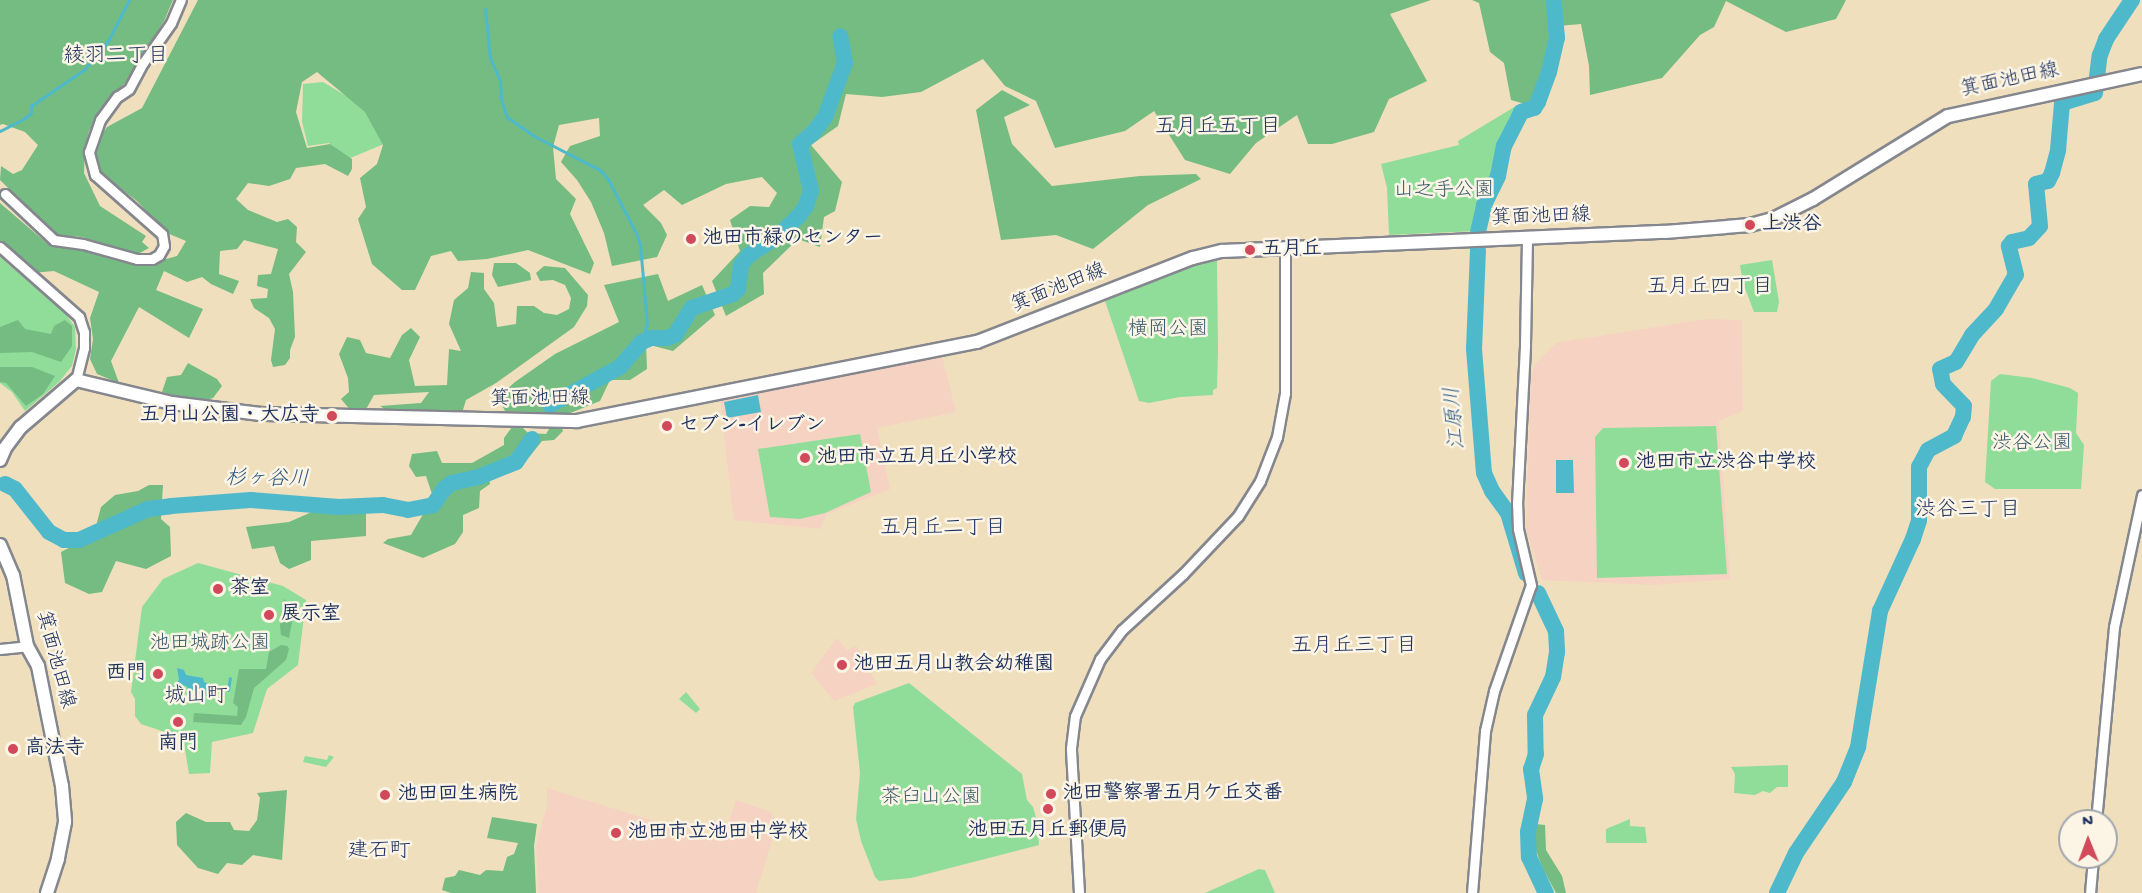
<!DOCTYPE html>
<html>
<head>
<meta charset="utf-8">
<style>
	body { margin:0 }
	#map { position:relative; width:2142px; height:893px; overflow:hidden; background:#efdfbd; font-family:"Gochi Hand","Klee One",sans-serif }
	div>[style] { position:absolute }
	.built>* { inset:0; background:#f6d2c3 }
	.green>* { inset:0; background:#90dd9a }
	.forest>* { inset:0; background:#74bc82 }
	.water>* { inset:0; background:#4fb9cc }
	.stream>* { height:3px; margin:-1.5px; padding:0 1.5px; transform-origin:1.5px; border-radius:1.5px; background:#4fb9cc }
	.river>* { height:16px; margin:-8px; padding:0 8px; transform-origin:8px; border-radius:8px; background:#4fb9cc }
	.roads { filter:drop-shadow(2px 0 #85878e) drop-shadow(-2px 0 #85878e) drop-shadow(0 2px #85878e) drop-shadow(0 -2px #85878e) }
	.minor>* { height:9px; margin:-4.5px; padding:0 4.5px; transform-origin:4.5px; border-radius:4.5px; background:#fff }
	.major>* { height:12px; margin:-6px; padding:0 6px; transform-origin:6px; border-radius:6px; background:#fff }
	.dots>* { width:16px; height:16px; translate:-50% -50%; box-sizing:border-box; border:3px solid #fcf5e5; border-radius:50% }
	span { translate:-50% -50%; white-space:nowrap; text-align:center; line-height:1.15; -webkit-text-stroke:5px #fcf5e5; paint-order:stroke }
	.street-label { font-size:20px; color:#1b2f5e }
	.park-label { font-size:20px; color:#385a6d }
	.poi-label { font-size:20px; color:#1b2f5e; font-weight:700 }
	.left { translate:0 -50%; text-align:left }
	.right { translate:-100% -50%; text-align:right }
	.neighbourhood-label { font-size:21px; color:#1b2f5e }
	.water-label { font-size:21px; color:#2b587f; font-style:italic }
	.north { position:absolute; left:2058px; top:809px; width:60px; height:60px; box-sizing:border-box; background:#fcf5e5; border:2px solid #a2a6af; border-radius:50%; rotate:359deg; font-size:16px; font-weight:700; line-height:24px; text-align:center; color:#1b2f5e }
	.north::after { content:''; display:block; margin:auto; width:21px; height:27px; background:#d1495b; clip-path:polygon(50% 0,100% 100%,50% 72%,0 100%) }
</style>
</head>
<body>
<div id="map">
	<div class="built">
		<i style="clip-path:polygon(1705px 319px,1742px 320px,1743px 411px,1719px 421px,1730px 579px,1652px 585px,1542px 580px,1526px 529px,1531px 378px,1535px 364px,1556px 343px)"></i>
		<i style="clip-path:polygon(942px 356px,956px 412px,877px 428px,890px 489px,827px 514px,820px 529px,734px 520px,720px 399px)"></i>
		<i style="clip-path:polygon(837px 638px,847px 651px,856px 645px,877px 684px,834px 701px,811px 673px)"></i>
		<i style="clip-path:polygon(547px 788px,722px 842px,736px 800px,771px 812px,777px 824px,756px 893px,539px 893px,536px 846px,547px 805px)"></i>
	</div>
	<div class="green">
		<i style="clip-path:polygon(323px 82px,368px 109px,384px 144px,348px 159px,329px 143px,308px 146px,302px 122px,303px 84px)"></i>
		<i style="clip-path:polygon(1516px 106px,1530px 107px,1521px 109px,1517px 115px,1502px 145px,1497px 177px,1482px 207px,1477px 231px,1389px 235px,1387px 188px,1381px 164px,1459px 145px,1458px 141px)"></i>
		<i style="clip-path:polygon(0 257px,65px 313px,75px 327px,76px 349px,72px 366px,59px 382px,25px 411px,12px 392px,0 383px)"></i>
		<i style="clip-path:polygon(1217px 260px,1218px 351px,1217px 388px,1213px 390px,1213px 395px,1180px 397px,1149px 403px,1139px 401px,1105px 301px,1186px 268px)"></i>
		<i style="clip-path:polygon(1772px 260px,1779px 302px,1777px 312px,1754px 312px,1743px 283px,1740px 265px)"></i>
		<i style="clip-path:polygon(2000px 374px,2032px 378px,2070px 388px,2078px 393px,2076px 433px,2084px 445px,2081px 489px,1995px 489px,1985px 482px,1991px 381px)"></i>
		<i style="clip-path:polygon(1716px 426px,1727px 574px,1597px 578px,1595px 437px,1603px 428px)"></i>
		<i style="clip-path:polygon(860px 434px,871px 492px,825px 513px,800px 519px,770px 517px,758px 449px)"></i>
		<i style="clip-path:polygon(198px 563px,283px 586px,306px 600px,298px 665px,267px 689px,253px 733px,212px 742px,210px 773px,189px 774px,183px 738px,141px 724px,135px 716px,135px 699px,131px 692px,142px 607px,163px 579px)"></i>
		<i style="clip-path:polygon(909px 683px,1022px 774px,1027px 800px,1033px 807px,1037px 821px,1039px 845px,911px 878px,879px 881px,875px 877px,861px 841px,856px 819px,860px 773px,853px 707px,855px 703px)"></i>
		<i style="clip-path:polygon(686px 692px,700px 709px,696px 713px,679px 699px)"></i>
		<i style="clip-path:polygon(329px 755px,334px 757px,326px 767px,303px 762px,305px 756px,327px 760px)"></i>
		<i style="clip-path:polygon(1788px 765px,1788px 787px,1777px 787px,1770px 793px,1763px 791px,1755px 795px,1734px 793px,1735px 774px,1731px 767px)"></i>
		<i style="clip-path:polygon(1630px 819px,1630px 826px,1645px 827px,1647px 843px,1606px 843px,1606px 829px)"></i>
		<i style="clip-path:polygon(1259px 869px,1265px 870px,1275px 893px,1205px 893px)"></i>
	</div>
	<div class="forest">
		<i style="clip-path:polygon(0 0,173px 0,164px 21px,127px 81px,107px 101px,89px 131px,85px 148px,84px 173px,100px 206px,146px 236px,142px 242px,149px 248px,138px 254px,82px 237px,56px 235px,0 180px,1px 166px,13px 174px,22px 170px,38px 145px,25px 132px,3px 124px,0 125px)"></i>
		<i style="clip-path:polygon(198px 0,1431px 0,1390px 14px,1427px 81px,1389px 99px,1374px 132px,1332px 144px,1308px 144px,1297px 115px,1256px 143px,1230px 174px,1185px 160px,1154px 111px,1125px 131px,1055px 148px,1036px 101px,1005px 86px,983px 59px,921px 92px,882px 97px,846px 94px,838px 126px,811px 145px,842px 182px,835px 211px,824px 217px,820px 247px,798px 239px,763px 273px,764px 294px,726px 316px,712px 281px,740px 251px,730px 220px,750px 206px,769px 207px,777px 193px,762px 177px,726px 184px,682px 205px,664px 190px,643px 205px,661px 223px,667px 235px,657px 257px,612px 266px,604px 233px,591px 202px,577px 180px,561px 162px,570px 146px,600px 136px,599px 118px,559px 125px,553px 147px,556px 179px,576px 199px,570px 214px,594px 263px,590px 274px,528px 250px,487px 259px,458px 261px,451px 251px,431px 256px,415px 290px,402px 290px,372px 264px,358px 219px,366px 207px,360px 178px,377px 164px,383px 145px,365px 112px,317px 72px,302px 82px,296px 112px,307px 148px,330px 144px,352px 159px,352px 169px,348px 176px,325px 164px,296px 168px,290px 179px,269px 186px,248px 183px,236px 199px,248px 210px,277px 222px,288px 219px,297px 227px,296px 242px,306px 252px,289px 274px,293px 292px,295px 337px,290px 350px,290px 358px,285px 365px,273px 367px,271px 360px,275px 329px,269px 318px,254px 308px,250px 299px,267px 298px,268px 289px,257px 286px,258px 275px,271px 274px,278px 249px,244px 240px,237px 249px,220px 251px,219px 274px,239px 281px,233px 294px,211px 284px,202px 277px,187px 282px,164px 271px,156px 290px,203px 309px,189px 338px,139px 307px,111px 361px,119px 383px,97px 374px,90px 359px,93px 339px,90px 318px,99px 292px,54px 271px,32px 273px,0 242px,0 203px,50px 246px,82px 249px,114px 260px,152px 263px,177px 256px,186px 241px,167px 233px,137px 201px,103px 175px,97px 166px,96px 153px,97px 141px,107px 127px,142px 108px)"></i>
		<i style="clip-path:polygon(1472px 0,1846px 0,1836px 19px,1786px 32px,1726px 1px,1714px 27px,1700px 35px,1662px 78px,1590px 95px,1589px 66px,1581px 24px,1558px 26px,1536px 107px,1511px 100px,1504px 63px,1490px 52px,1479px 3px)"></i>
		<i style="clip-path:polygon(1002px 90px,1030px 105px,1004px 117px,1012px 144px,1052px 186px,1140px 176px,1196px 174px,1201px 179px,1148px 205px,1093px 249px,1056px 235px,1001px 240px,976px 110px)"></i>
		<i style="clip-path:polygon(494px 263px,516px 263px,530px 273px,531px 280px,498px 287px,492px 275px)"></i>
		<i style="clip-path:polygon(544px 266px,565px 268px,588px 295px,587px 306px,574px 327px,496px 383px,466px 400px,462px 413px,388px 411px,380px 406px,421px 403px,429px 392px,374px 395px,365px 411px,352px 412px,341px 399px,349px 392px,348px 378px,339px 354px,347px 337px,360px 340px,366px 353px,390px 358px,402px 335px,411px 328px,420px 337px,409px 360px,415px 386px,447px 385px,449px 349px,461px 351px,449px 324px,454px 300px,468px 288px,471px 272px,484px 273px,484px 289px,494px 303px,497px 327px,516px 324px,517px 306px,534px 306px,544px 313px,557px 315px,569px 309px,571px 298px,565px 285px,553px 280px,540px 281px,536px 273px)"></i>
		<i style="clip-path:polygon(658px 274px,668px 301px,702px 285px,715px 315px,673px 351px,646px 344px,647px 369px,630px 380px,610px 380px,600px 401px,568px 414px,505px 411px,498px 397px,515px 382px,555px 354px,619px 322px,604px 285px)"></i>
		<i style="clip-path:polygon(18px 320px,25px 329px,51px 334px,54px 326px,65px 320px,72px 326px,72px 346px,61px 362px,32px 352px,0 353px,0 327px)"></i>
		<i style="clip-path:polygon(188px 363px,217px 379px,222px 386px,213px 398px,198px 402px,162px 392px,167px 377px,181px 375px)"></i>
		<i style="clip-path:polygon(0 367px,32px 367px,55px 376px,43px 394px,26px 406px,6px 383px,0 382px)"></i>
		<i style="clip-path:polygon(561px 425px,563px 431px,554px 440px,542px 441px,530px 456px,489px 477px,490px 484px,480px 491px,479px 508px,463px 515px,463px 532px,455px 544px,423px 558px,383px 543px,388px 539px,411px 535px,433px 497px,426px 476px,416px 477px,409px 466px,412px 454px,437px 451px,442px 463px,472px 463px,504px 445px,504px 438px,512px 427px,522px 427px,528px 433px,546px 434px,551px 426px)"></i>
		<i style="clip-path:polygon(149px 485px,163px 485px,161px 519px,170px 527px,171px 556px,146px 569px,116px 561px,102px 592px,89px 594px,65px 583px,61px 552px,80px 542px,96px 526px,101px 507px,115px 495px,138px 491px)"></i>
		<i style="clip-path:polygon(314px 511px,366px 512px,366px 536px,311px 541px,311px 560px,289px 569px,280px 563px,274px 546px,252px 549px,246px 527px,289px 522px)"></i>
		<i style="clip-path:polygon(285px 599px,292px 622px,289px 638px,281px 635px,280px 626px,283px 601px)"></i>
		<i style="clip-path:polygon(281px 645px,287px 646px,289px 649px,286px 660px,254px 688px,246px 717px,241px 725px,193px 722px,194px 713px,237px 716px,238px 707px,233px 703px,239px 669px,266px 669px,269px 652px)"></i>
		<i style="clip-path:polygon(287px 790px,282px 860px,253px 855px,242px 865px,227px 863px,218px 874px,198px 868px,177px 845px,176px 822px,186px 813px,206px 822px,230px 822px,234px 830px,249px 831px,257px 820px,260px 798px,257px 793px)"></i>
		<i style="clip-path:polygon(492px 817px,537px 824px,534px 846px,536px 893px,451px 893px,442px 890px,445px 878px,455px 876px,459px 870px,480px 875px,486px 870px,503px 871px,507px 857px,514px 854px,518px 843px,487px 838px)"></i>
		<i style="clip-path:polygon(1535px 824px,1545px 825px,1546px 850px,1562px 876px,1566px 893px,1556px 893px,1543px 869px,1536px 851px)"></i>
	</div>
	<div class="water">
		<i style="clip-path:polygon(758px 395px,761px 412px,727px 418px,724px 402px)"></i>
		<i style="clip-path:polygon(1556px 460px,1573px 460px,1574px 493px,1556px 493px)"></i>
		<i style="clip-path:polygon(177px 668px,184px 670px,186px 675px,203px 678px,204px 682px,215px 687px,216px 692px,210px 696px,202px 696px,189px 689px,188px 698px,187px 686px,177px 685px,173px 696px,167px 693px,179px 680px)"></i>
	</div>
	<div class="stream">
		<i style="left:485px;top:9px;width:49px;rotate:84.2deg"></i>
		<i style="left:490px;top:58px;width:24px;rotate:66deg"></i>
		<i style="left:500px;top:80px;width:19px;rotate:87deg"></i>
		<i style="left:501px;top:99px;width:19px;rotate:72deg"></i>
		<i style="left:507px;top:117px;width:33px;rotate:35deg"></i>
		<i style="left:534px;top:136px;width:74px;rotate:27.3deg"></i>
		<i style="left:600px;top:170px;width:12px;rotate:48deg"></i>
		<i style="left:608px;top:179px;width:63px;rotate:62.6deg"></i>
		<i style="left:637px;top:235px;width:10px;rotate:73deg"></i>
		<i style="left:640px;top:245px;width:78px;rotate:84.9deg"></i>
		<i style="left:647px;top:323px;width:20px;rotate:105deg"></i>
		<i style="left:0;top:131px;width:28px;rotate:-27deg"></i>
		<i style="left:25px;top:118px;width:8px;rotate:-40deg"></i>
		<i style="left:31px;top:113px;width:7px;rotate:-90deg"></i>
		<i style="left:31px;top:106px;width:65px;rotate:-34.4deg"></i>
		<i style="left:85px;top:69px;width:38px;rotate:-51deg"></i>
		<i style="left:109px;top:39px;width:44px;rotate:-62.9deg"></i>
		<i style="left:228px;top:690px;width:12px;rotate:-81deg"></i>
	</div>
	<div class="river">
		<i style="left:1478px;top:232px;width:28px;rotate:-77deg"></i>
		<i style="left:1484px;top:205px;width:32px;rotate:-64deg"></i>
		<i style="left:1498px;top:176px;width:31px;rotate:-79deg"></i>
		<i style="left:1504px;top:146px;width:38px;rotate:-63deg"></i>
		<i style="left:1521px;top:112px;width:14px;rotate:-17deg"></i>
		<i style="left:1534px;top:108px;width:7px;rotate:-56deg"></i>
		<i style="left:1538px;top:102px;width:32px;rotate:-70deg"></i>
		<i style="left:1549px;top:72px;width:35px;rotate:-77deg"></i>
		<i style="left:1557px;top:38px;width:38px;rotate:-95deg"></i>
		<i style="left:1478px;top:250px;width:99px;rotate:92.3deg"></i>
		<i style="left:1474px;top:349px;width:124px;rotate:85.4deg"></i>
		<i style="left:1484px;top:473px;width:20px;rotate:66deg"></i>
		<i style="left:1492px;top:491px;width:27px;rotate:54deg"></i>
		<i style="left:1508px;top:513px;width:63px;rotate:73.3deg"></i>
		<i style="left:550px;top:405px;width:80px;rotate:-28.5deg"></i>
		<i style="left:620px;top:367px;width:33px;rotate:-49deg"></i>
		<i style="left:642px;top:342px;width:10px;rotate:-24deg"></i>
		<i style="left:651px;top:338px;width:16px"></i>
		<i style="left:667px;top:338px;width:9px;rotate:-21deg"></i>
		<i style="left:675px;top:335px;width:32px;rotate:-58deg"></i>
		<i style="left:692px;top:308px;width:43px;rotate:-18.9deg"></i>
		<i style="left:733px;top:294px;width:7px;rotate:-45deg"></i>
		<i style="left:738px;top:289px;width:24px;rotate:-83deg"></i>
		<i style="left:741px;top:265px;width:13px;rotate:-51deg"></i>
		<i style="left:749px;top:255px;width:33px;rotate:-33deg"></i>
		<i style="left:777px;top:237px;width:29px;rotate:-44deg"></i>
		<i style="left:798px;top:217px;width:14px;rotate:-54deg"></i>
		<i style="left:806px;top:206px;width:16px;rotate:-72deg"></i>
		<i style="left:811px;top:191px;width:48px;rotate:-103.2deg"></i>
		<i style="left:800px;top:144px;width:17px;rotate:-40deg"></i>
		<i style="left:813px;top:133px;width:20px;rotate:-53deg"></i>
		<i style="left:825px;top:117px;width:58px;rotate:-69.7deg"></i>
		<i style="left:845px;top:63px;width:27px;rotate:-100deg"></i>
		<i style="left:5px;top:484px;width:11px;rotate:27deg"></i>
		<i style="left:15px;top:489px;width:55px;rotate:51.7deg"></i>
		<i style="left:49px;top:532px;width:17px;rotate:28deg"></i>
		<i style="left:64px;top:540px;width:15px"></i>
		<i style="left:79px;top:540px;width:76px;rotate:-24.2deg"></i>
		<i style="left:148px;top:509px;width:23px;rotate:-7deg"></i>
		<i style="left:171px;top:506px;width:80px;rotate:-4.3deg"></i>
		<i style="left:251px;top:500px;width:88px;rotate:4.5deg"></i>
		<i style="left:339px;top:507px;width:44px;rotate:-2.6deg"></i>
		<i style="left:383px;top:505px;width:25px;rotate:11deg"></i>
		<i style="left:408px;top:510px;width:25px;rotate:-11deg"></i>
		<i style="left:433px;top:505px;width:19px;rotate:-55deg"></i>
		<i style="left:444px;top:489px;width:10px;rotate:-37deg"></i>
		<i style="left:452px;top:483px;width:28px;rotate:-13deg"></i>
		<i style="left:479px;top:477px;width:40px;rotate:-22deg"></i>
		<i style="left:516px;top:462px;width:28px;rotate:-55deg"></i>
		<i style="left:1538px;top:593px;width:42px;rotate:64.7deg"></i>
		<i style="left:1556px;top:631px;width:21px;rotate:87deg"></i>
		<i style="left:1557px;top:652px;width:25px;rotate:99deg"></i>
		<i style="left:1553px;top:677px;width:42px;rotate:115.3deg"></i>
		<i style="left:1535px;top:715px;width:39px;rotate:89deg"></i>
		<i style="left:1536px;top:754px;width:16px;rotate:108deg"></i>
		<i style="left:1531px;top:769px;width:30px;rotate:82deg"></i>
		<i style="left:1535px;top:799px;width:34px;rotate:102deg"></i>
		<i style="left:1528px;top:832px;width:25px;rotate:88deg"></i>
		<i style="left:1529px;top:857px;width:40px;rotate:65deg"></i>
		<i style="left:1777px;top:893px;width:44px;rotate:-64.6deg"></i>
		<i style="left:1796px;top:853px;width:86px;rotate:-55.9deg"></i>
		<i style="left:1844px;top:782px;width:38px;rotate:-68deg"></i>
		<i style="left:1858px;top:747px;width:138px;rotate:-80.8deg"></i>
		<i style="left:1880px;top:611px;width:79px;rotate:-65.4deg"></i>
		<i style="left:1913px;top:539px;width:20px;rotate:-72deg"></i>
		<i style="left:1919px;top:520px;width:53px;rotate:-90deg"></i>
		<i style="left:1919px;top:467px;width:19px;rotate:-62deg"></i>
		<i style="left:1928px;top:450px;width:30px;rotate:-28deg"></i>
		<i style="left:1954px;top:436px;width:21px;rotate:-65deg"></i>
		<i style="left:1963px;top:417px;width:11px;rotate:-85deg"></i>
		<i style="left:1964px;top:406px;width:30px;rotate:-134deg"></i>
		<i style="left:1943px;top:384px;width:15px;rotate:-101deg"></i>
		<i style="left:1940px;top:369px;width:17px;rotate:-24deg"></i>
		<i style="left:1956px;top:362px;width:31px;rotate:-59deg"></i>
		<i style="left:1972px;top:335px;width:35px;rotate:-47deg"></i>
		<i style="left:1996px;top:309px;width:39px;rotate:-60deg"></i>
		<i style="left:2016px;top:275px;width:30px;rotate:-104deg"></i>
		<i style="left:2009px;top:246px;width:5px;rotate:-53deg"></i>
		<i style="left:2012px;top:242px;width:17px;rotate:-13deg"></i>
		<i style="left:2029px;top:238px;width:16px;rotate:-47deg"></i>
		<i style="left:2040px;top:226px;width:42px;rotate:-95.4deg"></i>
		<i style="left:2036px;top:184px;width:12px;rotate:-14deg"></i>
		<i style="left:2048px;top:181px;width:9px;rotate:-63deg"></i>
		<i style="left:2052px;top:173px;width:24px;rotate:-75deg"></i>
		<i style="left:2058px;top:150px;width:47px;rotate:-85.1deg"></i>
		<i style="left:2062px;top:103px;width:34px;rotate:-17deg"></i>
		<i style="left:2095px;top:93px;width:38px;rotate:-83deg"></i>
		<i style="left:2100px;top:55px;width:17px;rotate:-69deg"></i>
		<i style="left:2106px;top:39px;width:47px;rotate:-56.3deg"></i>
	</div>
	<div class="roads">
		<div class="minor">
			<i style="left:5px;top:194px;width:67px;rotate:43.2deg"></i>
			<i style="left:54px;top:240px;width:29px;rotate:8deg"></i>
			<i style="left:83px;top:244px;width:56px;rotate:15.5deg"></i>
			<i style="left:137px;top:259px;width:15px"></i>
			<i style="left:152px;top:259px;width:8px;rotate:-30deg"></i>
			<i style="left:159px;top:255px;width:10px;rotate:-61deg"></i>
			<i style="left:164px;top:246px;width:12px;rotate:-99deg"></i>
			<i style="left:162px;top:234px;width:89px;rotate:-138.6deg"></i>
			<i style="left:95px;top:175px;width:24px;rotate:-105deg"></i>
			<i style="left:89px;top:152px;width:34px;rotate:-71deg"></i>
			<i style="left:100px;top:120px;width:29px;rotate:-54deg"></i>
			<i style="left:117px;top:97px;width:14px;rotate:-34deg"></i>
			<i style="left:129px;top:89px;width:30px;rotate:-62deg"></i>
			<i style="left:143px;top:63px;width:49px;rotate:-55deg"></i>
			<i style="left:171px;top:23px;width:25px;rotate:-67deg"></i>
			<i style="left:0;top:247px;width:106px;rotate:41.5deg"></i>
			<i style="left:79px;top:317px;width:16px;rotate:72deg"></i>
			<i style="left:84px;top:332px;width:16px;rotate:90deg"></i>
			<i style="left:84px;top:348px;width:33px;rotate:104deg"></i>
			<i style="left:0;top:649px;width:27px;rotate:-6deg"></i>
			<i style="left:2096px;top:821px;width:195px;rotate:-84.7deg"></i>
			<i style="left:2114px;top:627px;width:135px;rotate:-78deg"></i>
			<i style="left:1079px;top:893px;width:145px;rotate:-93.2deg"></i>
			<i style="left:1071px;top:748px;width:32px;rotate:-83deg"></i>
			<i style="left:1075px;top:716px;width:62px;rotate:-66.3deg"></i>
			<i style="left:1100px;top:659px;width:36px;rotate:-53deg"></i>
			<i style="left:1122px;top:630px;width:83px;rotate:-42.6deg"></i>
			<i style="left:1183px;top:574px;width:80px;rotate:-46.5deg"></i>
			<i style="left:1238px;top:516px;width:41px;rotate:-57.8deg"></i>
			<i style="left:1260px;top:481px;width:47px;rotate:-68.9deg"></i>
			<i style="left:1277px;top:437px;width:45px;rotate:-79.7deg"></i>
			<i style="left:1285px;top:393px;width:145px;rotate:-90deg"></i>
			<i style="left:1472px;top:893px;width:163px;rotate:-85.4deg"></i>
			<i style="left:1485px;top:731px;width:41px;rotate:-77.3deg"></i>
			<i style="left:1494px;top:691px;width:112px;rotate:-70.8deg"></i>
			<i style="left:1531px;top:585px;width:57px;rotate:-103.1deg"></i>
			<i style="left:1518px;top:529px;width:25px;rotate:-92deg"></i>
			<i style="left:1517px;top:504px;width:160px;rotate:-87.1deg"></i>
			<i style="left:1525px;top:344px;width:106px;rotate:-88.9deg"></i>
			<i style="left:2090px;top:893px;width:36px;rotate:-85deg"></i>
		</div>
		<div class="major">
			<i style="left:0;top:460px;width:13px;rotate:-67deg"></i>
			<i style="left:5px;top:448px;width:26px;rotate:-53deg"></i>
			<i style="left:21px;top:427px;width:72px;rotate:-40.5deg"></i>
			<i style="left:76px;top:380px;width:99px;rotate:13.5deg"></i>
			<i style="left:172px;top:403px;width:89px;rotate:7.1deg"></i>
			<i style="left:260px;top:414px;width:317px;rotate:1.3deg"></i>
			<i style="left:577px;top:421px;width:408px;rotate:-11.2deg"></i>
			<i style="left:977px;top:342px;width:232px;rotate:-21.3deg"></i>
			<i style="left:1193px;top:258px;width:30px;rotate:-14deg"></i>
			<i style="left:1222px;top:251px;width:443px;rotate:-2.5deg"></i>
			<i style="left:1665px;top:232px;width:85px;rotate:-4.7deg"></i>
			<i style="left:1750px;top:225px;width:24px;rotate:-15deg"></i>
			<i style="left:1773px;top:219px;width:45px;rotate:-26.6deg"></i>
			<i style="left:1813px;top:199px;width:158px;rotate:-31.6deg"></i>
			<i style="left:1948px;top:116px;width:198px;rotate:-12.2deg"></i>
			<i style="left:0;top:545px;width:33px;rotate:67deg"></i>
			<i style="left:13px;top:575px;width:72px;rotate:78.8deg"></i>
			<i style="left:27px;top:646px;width:23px;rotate:61deg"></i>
			<i style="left:38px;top:666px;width:122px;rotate:78.7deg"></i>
			<i style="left:62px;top:786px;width:36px;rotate:85deg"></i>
			<i style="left:65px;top:822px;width:38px;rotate:101deg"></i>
			<i style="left:58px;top:859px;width:36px;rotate:108deg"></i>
		</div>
	</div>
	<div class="dots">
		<i style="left:1750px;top:225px;background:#d1495b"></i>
		<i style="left:691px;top:239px;background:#d1495b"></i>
		<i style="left:1250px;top:250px;background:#d1495b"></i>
		<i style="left:332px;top:416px;background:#d1495b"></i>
		<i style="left:667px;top:426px;background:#d1495b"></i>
		<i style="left:805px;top:458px;background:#d1495b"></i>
		<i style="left:1624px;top:463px;background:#d1495b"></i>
		<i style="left:218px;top:589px;background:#d1495b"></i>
		<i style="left:269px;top:615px;background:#d1495b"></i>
		<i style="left:842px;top:665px;background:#d1495b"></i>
		<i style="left:158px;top:674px;background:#d1495b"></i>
		<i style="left:178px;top:722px;background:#d1495b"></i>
		<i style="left:13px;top:749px;background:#d1495b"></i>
		<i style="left:1051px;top:794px;background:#d1495b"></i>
		<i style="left:385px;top:795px;background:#d1495b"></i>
		<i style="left:1048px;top:809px;background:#d1495b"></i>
		<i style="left:616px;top:833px;background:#d1495b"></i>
	</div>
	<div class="street-label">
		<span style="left:2010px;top:81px;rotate:-12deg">箕面池田線</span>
		<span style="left:1541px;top:218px;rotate:-2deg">箕面池田線</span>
		<span style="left:1059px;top:289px;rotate:-22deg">箕面池田線</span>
		<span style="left:540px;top:400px;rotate:-1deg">箕面池田線</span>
		<span style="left:54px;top:660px;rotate:75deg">箕面池田線</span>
	</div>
	<div class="park-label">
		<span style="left:1444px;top:191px">山之手公園</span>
		<span style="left:1168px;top:330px">横岡公園</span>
		<span style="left:2032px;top:444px">渋谷公園</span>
		<span style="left:210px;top:644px">池田城跡公園</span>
		<span style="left:931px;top:798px">茶臼山公園</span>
	</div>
	<div class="poi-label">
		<span class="left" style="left:1762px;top:225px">上渋谷</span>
		<span class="left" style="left:703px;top:239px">池田市緑のセンター</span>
		<span class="left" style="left:1262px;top:250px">五月丘</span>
		<span class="right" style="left:320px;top:416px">五月山公園・大広寺</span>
		<span class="left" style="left:679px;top:426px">セブン-イレブン</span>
		<span class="left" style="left:817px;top:458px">池田市立五月丘小学校</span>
		<span class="left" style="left:1636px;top:463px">池田市立渋谷中学校</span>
		<span class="left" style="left:230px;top:589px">茶室</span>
		<span class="left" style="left:281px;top:615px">展示室</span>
		<span class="left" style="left:854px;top:665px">池田五月山教会幼稚園</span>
		<span class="right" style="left:146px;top:674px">西門</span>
		<span style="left:178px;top:744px">南門</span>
		<span class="left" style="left:25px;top:749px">高法寺</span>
		<span class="left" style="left:1063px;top:794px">池田警察署五月ケ丘交番</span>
		<span class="left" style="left:398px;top:795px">池田回生病院</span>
		<span style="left:1048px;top:831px">池田五月丘郵便局</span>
		<span class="left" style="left:628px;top:833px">池田市立池田中学校</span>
	</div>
	<div class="neighbourhood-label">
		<span style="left:116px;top:58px">綾羽二丁目</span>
		<span style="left:1218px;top:129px">五月丘五丁目</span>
		<span style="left:1710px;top:289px">五月丘四丁目</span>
		<span style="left:1968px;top:512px">渋谷三丁目</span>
		<span style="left:943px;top:530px">五月丘二丁目</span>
		<span style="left:1354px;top:648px">五月丘三丁目</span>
		<span style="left:196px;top:698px">城山町</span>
		<span style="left:379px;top:853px">建石町</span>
	</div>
	<div class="water-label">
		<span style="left:1457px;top:418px;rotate:-95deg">江原川</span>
		<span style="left:267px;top:481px;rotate:1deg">杉ヶ谷川</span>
	</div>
	<div class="north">N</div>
</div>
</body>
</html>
